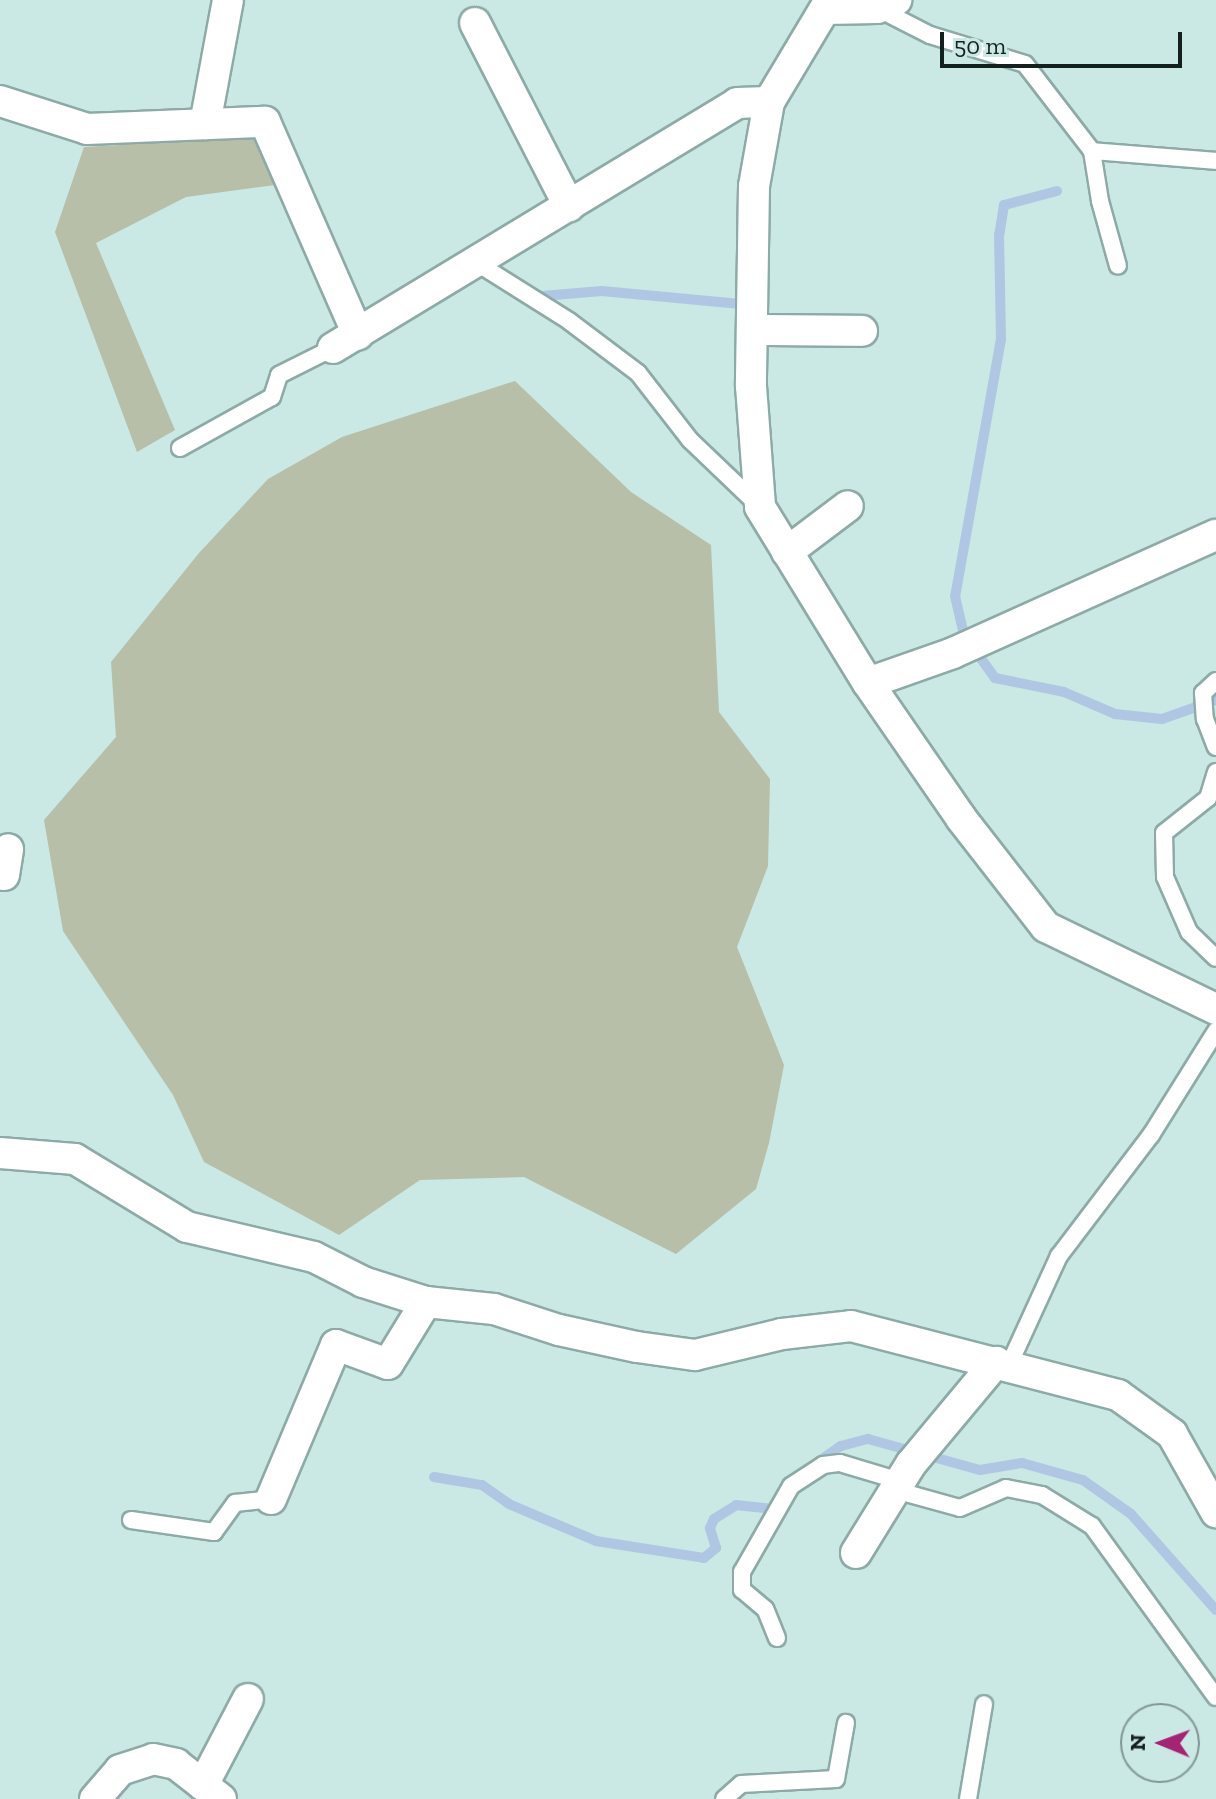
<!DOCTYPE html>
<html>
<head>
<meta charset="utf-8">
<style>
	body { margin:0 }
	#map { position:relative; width:1216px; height:1799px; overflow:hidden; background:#cae8e4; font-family:"Zilla Slab",serif }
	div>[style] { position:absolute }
	.green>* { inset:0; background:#b7bfa9 }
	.stream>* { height:10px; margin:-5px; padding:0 5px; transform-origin:5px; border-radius:5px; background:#afc7e3 }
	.roads { filter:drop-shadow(2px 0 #8daaa6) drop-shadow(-2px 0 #8daaa6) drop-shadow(0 2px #8daaa6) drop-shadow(0 -2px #8daaa6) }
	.service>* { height:16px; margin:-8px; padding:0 8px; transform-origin:8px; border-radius:8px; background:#fff }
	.minor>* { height:30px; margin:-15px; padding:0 15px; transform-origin:15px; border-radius:15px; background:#fff }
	span { translate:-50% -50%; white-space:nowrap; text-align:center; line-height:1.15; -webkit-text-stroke:6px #cae8e4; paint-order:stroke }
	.north { position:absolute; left:1120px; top:1703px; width:80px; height:80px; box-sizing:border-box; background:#cae8e4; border:2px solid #819895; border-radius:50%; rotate:271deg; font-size:22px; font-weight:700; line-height:32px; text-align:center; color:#141f1e }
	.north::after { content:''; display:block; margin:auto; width:28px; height:36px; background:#a52474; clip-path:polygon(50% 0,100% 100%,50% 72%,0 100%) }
	.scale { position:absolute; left:940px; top:32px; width:242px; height:36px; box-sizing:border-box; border:4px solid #141f1e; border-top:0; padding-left:10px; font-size:24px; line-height:28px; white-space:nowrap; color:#141f1e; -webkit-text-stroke:6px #cae8e4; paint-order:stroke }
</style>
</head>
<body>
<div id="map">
	<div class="green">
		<i style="clip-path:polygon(255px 137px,275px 185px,186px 197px,96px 243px,175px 430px,137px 452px,55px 232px,84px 147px)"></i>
		<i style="clip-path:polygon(515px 381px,631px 492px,711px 545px,719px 712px,770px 779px,768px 866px,737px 947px,784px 1065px,769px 1143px,756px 1189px,676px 1254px,524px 1177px,420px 1180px,339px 1235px,204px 1162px,173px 1095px,63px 931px,44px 820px,116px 737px,111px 662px,199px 553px,268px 479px,342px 437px)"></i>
	</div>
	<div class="stream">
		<i style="left:1057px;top:191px;width:55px;rotate:165.2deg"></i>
		<i style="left:1004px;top:205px;width:30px;rotate:99deg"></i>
		<i style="left:999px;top:235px;width:104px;rotate:88.9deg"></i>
		<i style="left:1001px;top:339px;width:261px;rotate:100.1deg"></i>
		<i style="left:955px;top:596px;width:40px;rotate:77deg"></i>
		<i style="left:964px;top:635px;width:53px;rotate:54.2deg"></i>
		<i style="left:995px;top:678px;width:70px;rotate:11.5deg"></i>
		<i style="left:1064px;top:692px;width:56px;rotate:23.3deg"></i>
		<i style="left:1115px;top:714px;width:47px;rotate:6.1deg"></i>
		<i style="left:1162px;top:719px;width:57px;rotate:-19.4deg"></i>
		<i style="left:542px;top:296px;width:60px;rotate:-4.8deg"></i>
		<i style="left:602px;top:291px;width:139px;rotate:5.4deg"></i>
		<i style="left:815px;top:1464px;width:32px;rotate:-35deg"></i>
		<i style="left:841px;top:1446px;width:28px;rotate:-15deg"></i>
		<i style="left:868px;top:1439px;width:116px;rotate:15.5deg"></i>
		<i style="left:980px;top:1470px;width:43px;rotate:-9.5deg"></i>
		<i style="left:1022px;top:1463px;width:63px;rotate:15.6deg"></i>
		<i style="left:1083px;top:1480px;width:59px;rotate:35.3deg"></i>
		<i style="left:1131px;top:1514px;width:128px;rotate:48.5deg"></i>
		<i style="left:434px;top:1477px;width:49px;rotate:9.5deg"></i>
		<i style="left:482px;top:1485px;width:33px;rotate:35deg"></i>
		<i style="left:509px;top:1504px;width:95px;rotate:23deg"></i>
		<i style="left:596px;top:1541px;width:109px;rotate:8.9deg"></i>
		<i style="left:704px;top:1558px;width:16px;rotate:-40deg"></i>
		<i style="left:716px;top:1548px;width:21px;rotate:-107deg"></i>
		<i style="left:710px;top:1528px;width:10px;rotate:-66deg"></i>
		<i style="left:714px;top:1519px;width:26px;rotate:-32deg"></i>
		<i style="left:736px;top:1505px;width:37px;rotate:6deg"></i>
		<i style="left:773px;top:1509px;width:7px;rotate:-63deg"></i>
	</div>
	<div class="roads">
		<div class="service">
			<i style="left:877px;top:8px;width:59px;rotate:27deg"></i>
			<i style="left:930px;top:35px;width:99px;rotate:17deg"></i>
			<i style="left:1025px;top:64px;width:110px;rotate:52.4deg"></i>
			<i style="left:1092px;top:151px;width:51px;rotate:80.9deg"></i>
			<i style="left:1100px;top:201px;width:67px;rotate:74.5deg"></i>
			<i style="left:1092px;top:151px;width:124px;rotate:4.6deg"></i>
			<i style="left:477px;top:263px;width:109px;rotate:32.2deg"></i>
			<i style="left:569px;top:321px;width:86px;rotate:37deg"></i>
			<i style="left:638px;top:373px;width:85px;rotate:52.2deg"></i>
			<i style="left:690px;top:440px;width:95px;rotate:43.7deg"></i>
			<i style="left:180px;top:448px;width:105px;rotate:-29deg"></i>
			<i style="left:272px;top:397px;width:23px;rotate:-72deg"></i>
			<i style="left:279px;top:375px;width:60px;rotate:-26.6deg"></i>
			<i style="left:1216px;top:681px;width:18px;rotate:137deg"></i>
			<i style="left:1203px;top:693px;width:26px;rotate:86deg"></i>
			<i style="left:1205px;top:719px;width:30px;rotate:69deg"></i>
			<i style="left:1216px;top:772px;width:27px;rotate:107deg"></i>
			<i style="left:1208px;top:798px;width:56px;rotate:141.5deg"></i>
			<i style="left:1164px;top:833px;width:44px;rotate:88.7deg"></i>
			<i style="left:1165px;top:877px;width:60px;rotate:66.4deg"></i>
			<i style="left:1189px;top:932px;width:37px;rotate:44deg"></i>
			<i style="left:1009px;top:1365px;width:120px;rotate:-65.4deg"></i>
			<i style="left:1059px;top:1256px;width:152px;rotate:-52.8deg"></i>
			<i style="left:1151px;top:1135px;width:123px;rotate:-58deg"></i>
			<i style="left:895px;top:1490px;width:67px;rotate:15.5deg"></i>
			<i style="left:960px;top:1508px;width:50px;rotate:-23.5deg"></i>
			<i style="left:1006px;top:1488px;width:37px;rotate:11deg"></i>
			<i style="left:1042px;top:1495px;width:59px;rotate:31.8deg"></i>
			<i style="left:1092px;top:1526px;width:211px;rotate:54.1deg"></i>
			<i style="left:131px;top:1520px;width:84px;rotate:8.2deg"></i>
			<i style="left:214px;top:1532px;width:36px;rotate:-54deg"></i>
			<i style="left:235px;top:1503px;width:36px;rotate:-6deg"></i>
			<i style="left:777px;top:1638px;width:31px;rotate:-112deg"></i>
			<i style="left:765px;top:1609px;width:30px;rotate:-140deg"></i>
			<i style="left:742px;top:1590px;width:18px;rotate:-90deg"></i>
			<i style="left:742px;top:1572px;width:99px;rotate:-60.3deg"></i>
			<i style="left:791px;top:1486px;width:38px;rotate:-33deg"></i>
			<i style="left:823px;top:1465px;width:17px;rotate:-7deg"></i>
			<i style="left:840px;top:1463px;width:63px;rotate:16.7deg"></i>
			<i style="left:724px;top:1799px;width:23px;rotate:-41deg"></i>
			<i style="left:741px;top:1784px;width:95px;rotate:-3deg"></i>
			<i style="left:836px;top:1779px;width:57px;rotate:-79.9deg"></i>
			<i style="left:968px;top:1799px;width:96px;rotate:-80.4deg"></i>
		</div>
		<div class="minor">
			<i style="left:826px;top:9px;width:51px;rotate:-1.1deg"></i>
			<i style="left:877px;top:8px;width:21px;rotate:-23deg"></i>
			<i style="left:475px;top:23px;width:206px;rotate:62.8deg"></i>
			<i style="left:0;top:101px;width:91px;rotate:17.8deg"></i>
			<i style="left:87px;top:129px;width:178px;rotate:-2.3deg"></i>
			<i style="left:265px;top:122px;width:232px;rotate:66.4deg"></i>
			<i style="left:769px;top:102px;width:85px;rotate:100.1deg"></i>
			<i style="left:754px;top:186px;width:200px;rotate:90.9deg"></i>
			<i style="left:751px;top:386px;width:121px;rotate:85.7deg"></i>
			<i style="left:760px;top:507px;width:206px;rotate:58.5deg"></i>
			<i style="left:868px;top:683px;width:164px;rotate:55.4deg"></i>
			<i style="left:961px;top:818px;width:138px;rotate:52.1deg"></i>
			<i style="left:1046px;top:927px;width:189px;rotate:25.8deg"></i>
			<i style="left:205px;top:124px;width:126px;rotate:-79.5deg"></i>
			<i style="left:752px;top:330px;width:110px;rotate:0.5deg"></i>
			<i style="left:333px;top:348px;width:472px;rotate:-31.2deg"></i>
			<i style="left:737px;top:103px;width:32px;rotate:-2deg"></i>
			<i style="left:769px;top:102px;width:119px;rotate:-59.1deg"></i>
			<i style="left:787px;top:552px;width:76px;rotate:-37deg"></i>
			<i style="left:868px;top:683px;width:90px;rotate:-19.4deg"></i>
			<i style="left:953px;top:653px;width:288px;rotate:-24.2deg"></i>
			<i style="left:0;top:873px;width:4px;rotate:27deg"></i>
			<i style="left:4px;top:875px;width:26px;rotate:-81deg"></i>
			<i style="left:0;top:1153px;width:75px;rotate:4.6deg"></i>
			<i style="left:75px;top:1159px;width:131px;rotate:31.3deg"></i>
			<i style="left:187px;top:1227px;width:130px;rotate:13.3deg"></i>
			<i style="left:314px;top:1257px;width:55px;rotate:27deg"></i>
			<i style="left:363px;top:1282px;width:66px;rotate:17.6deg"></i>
			<i style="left:426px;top:1302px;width:68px;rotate:5.9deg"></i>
			<i style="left:494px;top:1309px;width:68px;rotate:17.9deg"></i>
			<i style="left:559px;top:1330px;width:80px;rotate:12.3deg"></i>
			<i style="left:637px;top:1347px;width:59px;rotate:7.9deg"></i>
			<i style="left:695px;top:1355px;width:89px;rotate:-13.6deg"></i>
			<i style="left:782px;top:1334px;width:69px;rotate:-6.6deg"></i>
			<i style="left:851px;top:1326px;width:276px;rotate:14.5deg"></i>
			<i style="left:1118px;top:1395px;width:67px;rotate:35.8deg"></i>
			<i style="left:1172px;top:1434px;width:90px;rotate:60.6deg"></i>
			<i style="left:271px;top:1499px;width:167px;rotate:-67.1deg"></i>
			<i style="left:336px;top:1345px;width:55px;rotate:20.1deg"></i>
			<i style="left:388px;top:1364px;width:73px;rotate:-58.5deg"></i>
			<i style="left:856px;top:1553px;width:105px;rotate:-58.3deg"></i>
			<i style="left:911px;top:1464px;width:133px;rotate:-50.2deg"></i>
			<i style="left:203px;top:1785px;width:97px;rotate:-62.4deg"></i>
			<i style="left:95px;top:1799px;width:38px;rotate:-49deg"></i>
			<i style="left:120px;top:1770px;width:35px;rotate:-18deg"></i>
			<i style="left:153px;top:1759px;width:24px;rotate:12deg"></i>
			<i style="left:176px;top:1764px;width:57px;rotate:37.9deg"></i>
		</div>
	</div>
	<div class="north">N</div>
	<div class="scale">50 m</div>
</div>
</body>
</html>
